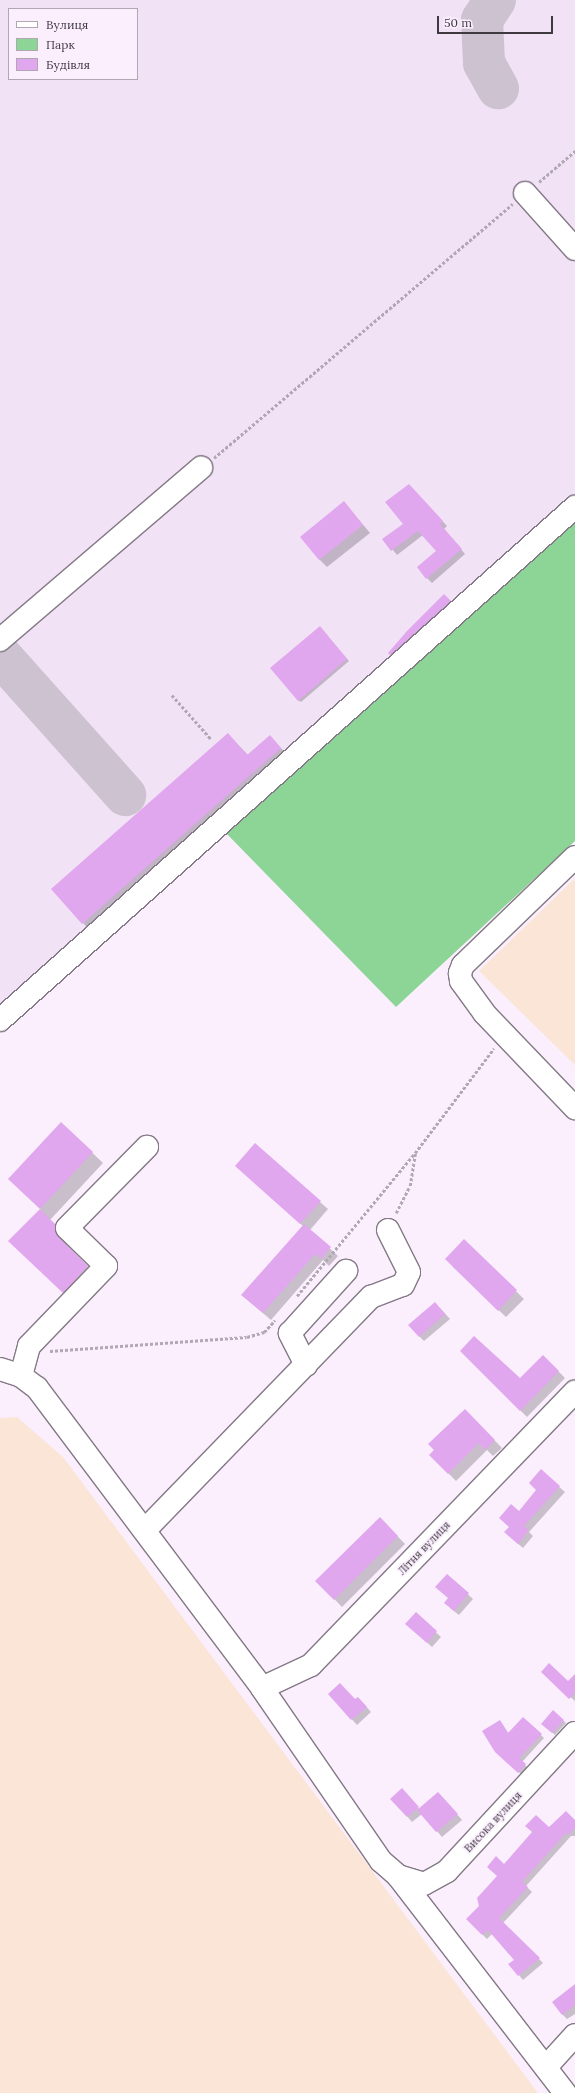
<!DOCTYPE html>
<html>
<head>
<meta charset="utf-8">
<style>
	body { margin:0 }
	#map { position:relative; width:575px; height:2093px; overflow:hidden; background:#fbeffe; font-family:Lora,serif }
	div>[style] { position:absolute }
	.built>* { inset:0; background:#f2e2f6 }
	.industrial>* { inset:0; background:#fae5d7 }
	.green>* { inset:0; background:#8dd597 }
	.shadow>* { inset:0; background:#0003 }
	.taxiway>* { height:42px; margin:-21px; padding:0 21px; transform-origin:21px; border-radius:21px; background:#cdc3d0 }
	.building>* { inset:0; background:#e0a6ee }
	.path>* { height:2.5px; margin-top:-1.25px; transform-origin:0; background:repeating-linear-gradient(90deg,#b1a8b4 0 3px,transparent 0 5px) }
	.roads { filter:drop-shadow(1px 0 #847986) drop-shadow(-1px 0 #847986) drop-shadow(0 1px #847986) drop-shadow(0 -1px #847986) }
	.minor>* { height:22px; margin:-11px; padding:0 11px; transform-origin:11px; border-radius:11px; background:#fff }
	span { translate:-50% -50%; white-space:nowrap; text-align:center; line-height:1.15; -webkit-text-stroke:3.5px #fbeffe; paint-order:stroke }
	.street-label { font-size:11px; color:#3e3a40 }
	.legend { position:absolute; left:8px; top:8px; width:130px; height:72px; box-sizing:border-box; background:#fbeffe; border:1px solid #afa7b2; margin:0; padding:5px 7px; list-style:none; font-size:12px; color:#3e3a40 }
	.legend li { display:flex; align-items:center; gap:8px; height:20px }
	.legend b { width:20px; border:1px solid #afa7b2 }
	.scale { position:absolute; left:437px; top:16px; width:116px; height:18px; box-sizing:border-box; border:2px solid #3e3a40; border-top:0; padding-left:5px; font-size:12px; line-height:14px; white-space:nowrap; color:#3e3a40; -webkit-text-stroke:3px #fbeffe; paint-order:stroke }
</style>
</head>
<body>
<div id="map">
	<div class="built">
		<i style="clip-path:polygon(evenodd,0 0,575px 0,575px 513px,0 1010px,0 0,9px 9px,137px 9px,137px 79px,9px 79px,9px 9px)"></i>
	</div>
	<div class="industrial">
		<i style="clip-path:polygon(575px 878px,575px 1065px,479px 971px)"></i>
		<i style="clip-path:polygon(17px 1417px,63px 1457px,538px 2093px,0 2093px,0 1418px)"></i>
	</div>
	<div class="green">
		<i style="clip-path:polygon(575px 516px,575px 841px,396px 1007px,225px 832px,360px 715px)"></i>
	</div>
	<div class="shadow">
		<i style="clip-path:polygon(413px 490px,447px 526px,444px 529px,465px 554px,432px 583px,427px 578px,438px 551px,423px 535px,397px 555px,384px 539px,404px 524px)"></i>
		<i style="clip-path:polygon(344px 502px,370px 533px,327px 567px,319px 559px)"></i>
		<i style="clip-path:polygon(444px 595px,455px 606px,396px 659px,390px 653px)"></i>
		<i style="clip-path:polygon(322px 630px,349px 661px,301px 702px,298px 700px)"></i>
		<i style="clip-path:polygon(228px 734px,248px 755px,270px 736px,290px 758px,92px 933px,83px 923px)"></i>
		<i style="clip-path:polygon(61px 1123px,103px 1163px,50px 1220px,63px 1233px,66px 1245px,95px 1274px,71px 1300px,10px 1241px,41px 1209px,19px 1189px)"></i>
		<i style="clip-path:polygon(236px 1166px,320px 1202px,328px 1209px,310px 1230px,338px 1256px,329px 1266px,323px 1260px,271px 1320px,250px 1302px,303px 1226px)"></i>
		<i style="clip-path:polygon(464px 1241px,524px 1299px,506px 1317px,453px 1267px)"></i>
		<i style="clip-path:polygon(440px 1308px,450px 1319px,424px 1341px,419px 1336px)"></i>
		<i style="clip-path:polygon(461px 1351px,520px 1380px,543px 1356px,565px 1378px,527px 1417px)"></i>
		<i style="clip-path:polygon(465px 1410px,502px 1448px,493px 1456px,487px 1450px,456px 1481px,430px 1455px)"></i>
		<i style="clip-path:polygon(541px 1471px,565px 1492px,529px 1532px,533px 1536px,523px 1548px,510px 1537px,510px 1527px,537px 1490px)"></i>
		<i style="clip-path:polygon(380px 1518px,405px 1544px,342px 1607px,317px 1581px)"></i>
		<i style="clip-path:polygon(447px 1575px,473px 1599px,459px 1615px,450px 1608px)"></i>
		<i style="clip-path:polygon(416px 1614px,441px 1637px,432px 1647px,412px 1629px)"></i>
		<i style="clip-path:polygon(542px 1672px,568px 1683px,575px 1676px,575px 1701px)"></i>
		<i style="clip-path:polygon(329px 1694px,363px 1703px,371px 1712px,357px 1725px)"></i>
		<i style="clip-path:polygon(553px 1712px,566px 1723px,555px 1735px,543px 1724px)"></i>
		<i style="clip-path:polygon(523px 1718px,544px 1738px,522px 1762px,528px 1768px,522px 1775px,500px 1755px,500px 1721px,509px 1734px)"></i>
		<i style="clip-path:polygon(407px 1795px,419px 1809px,443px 1798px,462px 1820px,442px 1837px,422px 1814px,412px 1822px,392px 1799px)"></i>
		<i style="clip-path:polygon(575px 1821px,575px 1836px,571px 1836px,526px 1886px,532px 1892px,503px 1923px,543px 1963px,523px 1980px,510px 1964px,516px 1960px,492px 1934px,487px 1939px,467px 1919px,480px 1906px,504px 1865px,549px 1828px)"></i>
		<i style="clip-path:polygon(575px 1991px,575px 2014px,567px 2019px,562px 2014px)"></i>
	</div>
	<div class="taxiway">
		<i style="left:495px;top:0;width:24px;rotate:123deg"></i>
		<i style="left:482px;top:20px;width:43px;rotate:87.3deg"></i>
		<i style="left:484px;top:63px;width:29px;rotate:61deg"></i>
		<i style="left:0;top:655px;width:188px;rotate:48.2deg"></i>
	</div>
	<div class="building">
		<i style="clip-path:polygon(409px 484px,443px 521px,440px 524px,462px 549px,426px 579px,417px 567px,436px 551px,418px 531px,391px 551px,382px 539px,403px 524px,385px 502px)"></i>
		<i style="clip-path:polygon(344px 501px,363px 525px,319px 560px,300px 537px)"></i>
		<i style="clip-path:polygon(444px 594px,451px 601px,390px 655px,388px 653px,407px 631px)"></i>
		<i style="clip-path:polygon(320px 626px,347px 659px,298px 701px,270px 668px)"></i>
		<i style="clip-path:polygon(228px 733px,247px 755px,270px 735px,281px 748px,82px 924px,51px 889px)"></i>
		<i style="clip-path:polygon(61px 1122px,93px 1152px,40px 1209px,8px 1179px)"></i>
		<i style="clip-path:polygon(255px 1143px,321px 1201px,300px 1224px,235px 1166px)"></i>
		<i style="clip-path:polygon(40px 1209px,55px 1224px,58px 1237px,88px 1266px,63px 1293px,8px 1241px)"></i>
		<i style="clip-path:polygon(304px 1224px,331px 1247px,321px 1259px,315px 1254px,263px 1313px,241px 1295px)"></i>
		<i style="clip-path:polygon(464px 1239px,517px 1290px,498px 1311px,445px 1259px)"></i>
		<i style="clip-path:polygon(435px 1302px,445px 1314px,419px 1337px,408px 1325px)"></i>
		<i style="clip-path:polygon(474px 1336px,520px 1378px,543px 1355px,559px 1371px,520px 1411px,460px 1351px)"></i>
		<i style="clip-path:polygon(465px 1409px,495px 1440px,485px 1450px,479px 1443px,448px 1474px,429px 1455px,434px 1450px,428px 1444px)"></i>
		<i style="clip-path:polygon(541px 1469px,560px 1486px,524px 1526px,529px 1530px,518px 1544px,504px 1532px,509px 1527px,499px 1518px,511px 1504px,519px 1511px,536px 1490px,529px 1483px)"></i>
		<i style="clip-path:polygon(380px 1517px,398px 1536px,334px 1600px,315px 1581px)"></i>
		<i style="clip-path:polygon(447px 1574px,469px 1593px,454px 1611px,444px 1603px,448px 1598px,435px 1587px)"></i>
		<i style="clip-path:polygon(416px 1612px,437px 1631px,427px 1643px,405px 1624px)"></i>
		<i style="clip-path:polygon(549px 1663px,568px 1681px,575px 1674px,575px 1693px,569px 1699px,541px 1672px)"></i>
		<i style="clip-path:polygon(340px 1683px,355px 1699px,358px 1697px,367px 1707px,351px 1720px,328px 1694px)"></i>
		<i style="clip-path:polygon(553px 1710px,564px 1720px,552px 1733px,541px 1724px)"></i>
		<i style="clip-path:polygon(523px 1717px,542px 1734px,519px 1758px,526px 1764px,518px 1773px,495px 1752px,482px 1731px,500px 1720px,508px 1733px)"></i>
		<i style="clip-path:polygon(402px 1788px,419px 1807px,407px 1817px,390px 1799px)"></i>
		<i style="clip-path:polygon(438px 1792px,458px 1814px,436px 1832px,417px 1810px)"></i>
		<i style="clip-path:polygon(566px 1811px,575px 1820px,575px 1828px,568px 1835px,566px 1833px,522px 1882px,528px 1887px,499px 1918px,540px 1958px,518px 1976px,508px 1964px,514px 1960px,488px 1930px,482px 1935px,466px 1919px,479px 1906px,477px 1898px,497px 1876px,487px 1867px,496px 1856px,504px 1864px,532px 1832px,525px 1826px,536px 1815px,549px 1827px)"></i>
		<i style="clip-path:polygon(575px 1984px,575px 2005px,562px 2015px,552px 2002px)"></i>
	</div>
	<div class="path">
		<i style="left:539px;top:182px;width:48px;rotate:-40.7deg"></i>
		<i style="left:214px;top:458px;width:392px;rotate:-40.4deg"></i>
		<i style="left:172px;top:695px;width:59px;rotate:48.4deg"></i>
		<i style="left:396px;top:1213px;width:30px;rotate:-63deg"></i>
		<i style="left:410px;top:1186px;width:33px;rotate:-81deg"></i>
		<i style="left:415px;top:1153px;width:131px;rotate:-53deg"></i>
		<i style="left:297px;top:1296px;width:185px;rotate:-50.5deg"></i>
		<i style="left:50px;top:1351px;width:197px;rotate:-4.1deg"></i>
		<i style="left:247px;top:1337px;width:18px;rotate:-16deg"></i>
		<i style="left:264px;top:1332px;width:16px;rotate:-47deg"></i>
	</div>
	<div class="roads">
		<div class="minor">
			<i style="left:525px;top:193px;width:75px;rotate:48.2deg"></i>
			<i style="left:0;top:640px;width:265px;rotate:-40.6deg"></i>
			<i style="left:575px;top:857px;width:156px;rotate:136deg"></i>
			<i style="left:463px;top:965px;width:9px;rotate:111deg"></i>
			<i style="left:460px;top:973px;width:8px;rotate:83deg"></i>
			<i style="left:461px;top:981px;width:39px;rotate:54deg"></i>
			<i style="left:484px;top:1013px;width:132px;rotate:46.2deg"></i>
			<i style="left:0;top:1020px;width:771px;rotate:-41.74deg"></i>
			<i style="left:306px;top:1365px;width:36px;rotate:-117deg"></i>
			<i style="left:290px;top:1333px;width:84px;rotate:-47.9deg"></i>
			<i style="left:0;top:1369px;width:22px;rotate:18deg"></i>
			<i style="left:21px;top:1376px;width:20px;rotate:37deg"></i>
			<i style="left:37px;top:1388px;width:375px;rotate:53.1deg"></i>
			<i style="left:262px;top:1688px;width:210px;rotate:55.5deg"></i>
			<i style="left:381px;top:1861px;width:23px;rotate:41deg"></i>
			<i style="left:398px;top:1876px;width:274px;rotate:52.4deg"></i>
			<i style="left:21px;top:1376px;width:31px;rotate:-75deg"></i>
			<i style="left:29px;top:1346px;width:111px;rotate:-46.1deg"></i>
			<i style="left:106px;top:1266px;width:54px;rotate:-135.7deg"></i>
			<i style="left:67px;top:1228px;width:114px;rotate:-45.4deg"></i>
			<i style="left:145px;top:1530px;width:325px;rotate:-45.9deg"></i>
			<i style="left:371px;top:1297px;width:34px;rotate:-21deg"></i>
			<i style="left:403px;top:1285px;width:14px;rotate:-65deg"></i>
			<i style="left:409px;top:1272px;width:47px;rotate:-116.6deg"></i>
			<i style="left:262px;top:1688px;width:54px;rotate:-25.1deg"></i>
			<i style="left:311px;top:1665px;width:380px;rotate:-46deg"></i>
			<i style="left:398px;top:1876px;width:27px;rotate:17deg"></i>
			<i style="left:424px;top:1884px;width:26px;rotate:-29deg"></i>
			<i style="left:447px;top:1871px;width:188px;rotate:-47.2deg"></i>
			<i style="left:546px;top:2067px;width:43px;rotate:-47.8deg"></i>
		</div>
	</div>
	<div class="street-label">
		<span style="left:424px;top:1548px;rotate:-46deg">Літня вулиця</span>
		<span style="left:493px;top:1822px;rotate:-47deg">Висока вулиця</span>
	</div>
	<ul class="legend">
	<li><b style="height:5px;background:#fff"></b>Вулиця</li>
	<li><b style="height:11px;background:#8dd597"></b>Парк</li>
	<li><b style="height:11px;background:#e0a6ee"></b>Будівля</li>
	</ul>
	<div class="scale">50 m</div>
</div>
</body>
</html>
